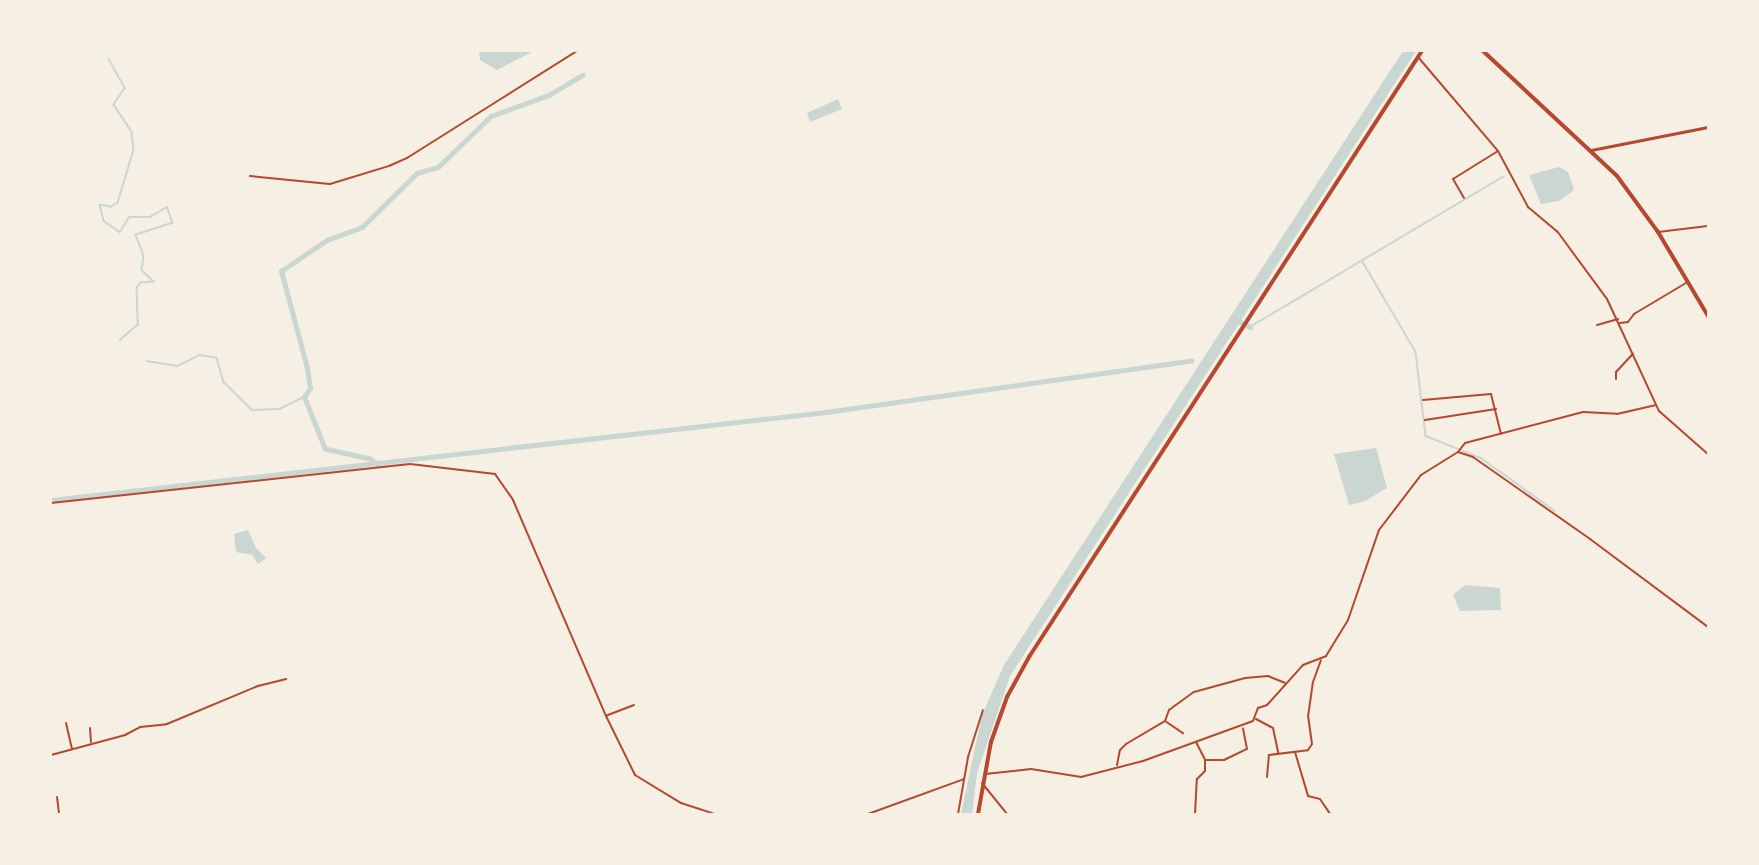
<!DOCTYPE html>
<html>
<head>
<meta charset="utf-8">
<style>
	body { margin:0 }
	#map { position:relative; width:1759px; height:865px; overflow:hidden; background:#f6efe4; font-family:"Varela Round",sans-serif }
	div>[style] { position:absolute }
	.water>* { inset:0; background:#c9d6d2 }
	.stream>* { height:1.5px; margin:-0.75px; padding:0 0.75px; transform-origin:0.75px; border-radius:0.75px; background:#c9d6d2 }
	.canal>* { height:4.5px; margin:-2.25px; padding:0 2.25px; transform-origin:2.25px; border-radius:2.25px; background:#c9d6d2 }
	.minor>* { height:2px; margin:-1px; padding:0 1px; transform-origin:1px; border-radius:1px; background:#b5482f }
	.tertiary>* { height:3px; margin:-1.5px; padding:0 1.5px; transform-origin:1.5px; border-radius:1.5px; background:#b5482f }
	.secondary>* { height:4px; margin:-2px; padding:0 2px; transform-origin:2px; border-radius:2px; background:#b5482f }
	span { translate:-50% -50%; white-space:nowrap; text-align:center; line-height:1.15; -webkit-text-stroke:4.5px #f6efe4; paint-order:stroke }
	.frame { position:absolute; inset:0; border:52px solid #f6efe4; pointer-events:none }
</style>
</head>
<body>
<div id="map">
	<div class="water">
		<i style="clip-path:polygon(479px 51px,534px 51px,497px 70px,480px 60px)"></i>
		<i style="clip-path:polygon(1403px 51px,1416px 51px,1010px 676px,977px 773px,972px 814px,961px 814px,982px 715px,1004px 665px)"></i>
		<i style="clip-path:polygon(838px 99px,842px 109px,810px 122px,807px 113px)"></i>
		<i style="clip-path:polygon(1559px 167px,1568px 172px,1574px 190px,1559px 201px,1541px 204px,1529px 175px)"></i>
		<i style="clip-path:polygon(1376px 448px,1387px 488px,1365px 501px,1349px 505px,1334px 454px)"></i>
		<i style="clip-path:polygon(248px 530px,256px 548px,266px 558px,258px 564px,252px 555px,236px 552px,234px 534px)"></i>
		<i style="clip-path:polygon(1465px 585px,1500px 588px,1501px 610px,1460px 611px,1453px 595px)"></i>
	</div>
	<div class="stream">
		<i style="left:109px;top:59px;width:33px;rotate:61deg"></i>
		<i style="left:125px;top:88px;width:20px;rotate:123deg"></i>
		<i style="left:114px;top:105px;width:32px;rotate:56deg"></i>
		<i style="left:132px;top:132px;width:18px;rotate:84deg"></i>
		<i style="left:134px;top:150px;width:55px;rotate:106.8deg"></i>
		<i style="left:118px;top:203px;width:8px;rotate:150deg"></i>
		<i style="left:111px;top:207px;width:11px;rotate:-170deg"></i>
		<i style="left:100px;top:205px;width:16px;rotate:76deg"></i>
		<i style="left:104px;top:221px;width:19px;rotate:35deg"></i>
		<i style="left:120px;top:232px;width:17px;rotate:-59deg"></i>
		<i style="left:129px;top:217px;width:21px"></i>
		<i style="left:150px;top:217px;width:20px;rotate:-30deg"></i>
		<i style="left:167px;top:207px;width:17px;rotate:69deg"></i>
		<i style="left:173px;top:223px;width:39px;rotate:162deg"></i>
		<i style="left:136px;top:235px;width:22px;rotate:69deg"></i>
		<i style="left:144px;top:256px;width:14px;rotate:98deg"></i>
		<i style="left:142px;top:270px;width:17px;rotate:45deg"></i>
		<i style="left:154px;top:282px;width:13px;rotate:176deg"></i>
		<i style="left:141px;top:283px;width:6px;rotate:129deg"></i>
		<i style="left:137px;top:288px;width:37px;rotate:88deg"></i>
		<i style="left:138px;top:325px;width:23px;rotate:139deg"></i>
		<i style="left:1363px;top:262px;width:104px;rotate:59.5deg"></i>
		<i style="left:1416px;top:352px;width:85px;rotate:83.2deg"></i>
		<i style="left:1426px;top:436px;width:59px;rotate:21.8deg"></i>
		<i style="left:1481px;top:458px;width:90px;rotate:35.5deg"></i>
		<i style="left:1250px;top:327px;width:295px;rotate:-30.7deg"></i>
		<i style="left:147px;top:361px;width:31px;rotate:9deg"></i>
		<i style="left:178px;top:366px;width:25px;rotate:-27deg"></i>
		<i style="left:200px;top:355px;width:17px;rotate:10deg"></i>
		<i style="left:217px;top:358px;width:25px;rotate:74deg"></i>
		<i style="left:224px;top:382px;width:40px;rotate:45deg"></i>
		<i style="left:252px;top:410px;width:28px;rotate:-2deg"></i>
		<i style="left:280px;top:409px;width:27px;rotate:-27deg"></i>
	</div>
	<div class="canal">
		<i style="left:1237px;top:320px;width:15px;rotate:28deg"></i>
		<i style="left:378px;top:465px;width:10px;rotate:-143deg"></i>
		<i style="left:370px;top:459px;width:46px;rotate:-167.5deg"></i>
		<i style="left:325px;top:449px;width:56px;rotate:-112deg"></i>
		<i style="left:304px;top:397px;width:11px;rotate:-56deg"></i>
		<i style="left:310px;top:388px;width:20px;rotate:-99deg"></i>
		<i style="left:307px;top:368px;width:100px;rotate:-105deg"></i>
		<i style="left:281px;top:271px;width:55px;rotate:-34deg"></i>
		<i style="left:327px;top:240px;width:37px;rotate:-20deg"></i>
		<i style="left:362px;top:227px;width:77px;rotate:-44.5deg"></i>
		<i style="left:417px;top:173px;width:22px;rotate:-16deg"></i>
		<i style="left:438px;top:167px;width:74px;rotate:-43.9deg"></i>
		<i style="left:491px;top:116px;width:62px;rotate:-19.9deg"></i>
		<i style="left:549px;top:95px;width:39px;rotate:-31deg"></i>
		<i style="left:51px;top:500px;width:780px;rotate:-6.48deg"></i>
		<i style="left:826px;top:412px;width:369px;rotate:-8deg"></i>
	</div>
	<div class="minor">
		<i style="left:1418px;top:57px;width:123px;rotate:49.6deg"></i>
		<i style="left:1498px;top:151px;width:64px;rotate:61.8deg"></i>
		<i style="left:1528px;top:207px;width:38px;rotate:40deg"></i>
		<i style="left:1557px;top:231px;width:84px;rotate:53.7deg"></i>
		<i style="left:1607px;top:299px;width:123px;rotate:65.1deg"></i>
		<i style="left:1659px;top:411px;width:65px;rotate:41.3deg"></i>
		<i style="left:250px;top:176px;width:80px;rotate:5.7deg"></i>
		<i style="left:330px;top:184px;width:62px;rotate:-17deg"></i>
		<i style="left:389px;top:166px;width:20px;rotate:-24deg"></i>
		<i style="left:407px;top:158px;width:201px;rotate:-32.2deg"></i>
		<i style="left:1464px;top:198px;width:22px;rotate:-120deg"></i>
		<i style="left:1453px;top:179px;width:53px;rotate:-31.9deg"></i>
		<i style="left:1658px;top:232px;width:50px;rotate:-6.8deg"></i>
		<i style="left:1620px;top:323px;width:8px;rotate:-7deg"></i>
		<i style="left:1628px;top:322px;width:10px;rotate:-53deg"></i>
		<i style="left:1634px;top:314px;width:61px;rotate:-30.8deg"></i>
		<i style="left:1597px;top:325px;width:22px;rotate:-16deg"></i>
		<i style="left:1616px;top:379px;width:7px;rotate:-90deg"></i>
		<i style="left:1616px;top:372px;width:25px;rotate:-47deg"></i>
		<i style="left:1423px;top:400px;width:68px;rotate:-5deg"></i>
		<i style="left:1491px;top:394px;width:41px;rotate:76deg"></i>
		<i style="left:1425px;top:420px;width:72px;rotate:-8.8deg"></i>
		<i style="left:1458px;top:452px;width:11px;rotate:-52deg"></i>
		<i style="left:1465px;top:443px;width:122px;rotate:-14.7deg"></i>
		<i style="left:1583px;top:412px;width:34px;rotate:3deg"></i>
		<i style="left:1617px;top:414px;width:39px;rotate:-13deg"></i>
		<i style="left:51px;top:503px;width:361px;rotate:-6.2deg"></i>
		<i style="left:410px;top:464px;width:86px;rotate:6.7deg"></i>
		<i style="left:495px;top:474px;width:32px;rotate:55deg"></i>
		<i style="left:513px;top:500px;width:235px;rotate:66.7deg"></i>
		<i style="left:634px;top:705px;width:30px;rotate:159deg"></i>
		<i style="left:606px;top:716px;width:66px;rotate:63.8deg"></i>
		<i style="left:635px;top:775px;width:54px;rotate:31.3deg"></i>
		<i style="left:681px;top:803px;width:36px;rotate:18deg"></i>
		<i style="left:1256px;top:719px;width:19px;rotate:28deg"></i>
		<i style="left:1273px;top:728px;width:25px;rotate:78deg"></i>
		<i style="left:1165px;top:721px;width:22px;rotate:34deg"></i>
		<i style="left:66px;top:723px;width:26px;rotate:77deg"></i>
		<i style="left:90px;top:728px;width:14px;rotate:86deg"></i>
		<i style="left:1196px;top:742px;width:20px;rotate:63deg"></i>
		<i style="left:1205px;top:760px;width:19px"></i>
		<i style="left:1224px;top:760px;width:25px;rotate:-26deg"></i>
		<i style="left:1247px;top:749px;width:21px;rotate:-101deg"></i>
		<i style="left:1295px;top:752px;width:46px;rotate:73.5deg"></i>
		<i style="left:1308px;top:796px;width:12px;rotate:14deg"></i>
		<i style="left:1320px;top:799px;width:18px;rotate:56deg"></i>
		<i style="left:51px;top:755px;width:77px;rotate:-15.1deg"></i>
		<i style="left:125px;top:735px;width:17px;rotate:-28deg"></i>
		<i style="left:140px;top:727px;width:27px;rotate:-6deg"></i>
		<i style="left:167px;top:724px;width:99px;rotate:-22.7deg"></i>
		<i style="left:258px;top:686px;width:29px;rotate:-14deg"></i>
		<i style="left:1117px;top:765px;width:15px;rotate:-79deg"></i>
		<i style="left:1120px;top:750px;width:8px;rotate:-45deg"></i>
		<i style="left:1126px;top:744px;width:45px;rotate:-30.5deg"></i>
		<i style="left:1165px;top:721px;width:12px;rotate:-70deg"></i>
		<i style="left:1169px;top:710px;width:31px;rotate:-36deg"></i>
		<i style="left:1194px;top:692px;width:53px;rotate:-15.4deg"></i>
		<i style="left:1245px;top:678px;width:23px;rotate:-5deg"></i>
		<i style="left:1268px;top:676px;width:18px;rotate:22deg"></i>
		<i style="left:985px;top:774px;width:46px;rotate:-6.2deg"></i>
		<i style="left:1031px;top:769px;width:51px;rotate:9.1deg"></i>
		<i style="left:1081px;top:777px;width:64px;rotate:-14.5deg"></i>
		<i style="left:1143px;top:761px;width:117px;rotate:-20deg"></i>
		<i style="left:1253px;top:721px;width:14px;rotate:-69deg"></i>
		<i style="left:1258px;top:708px;width:9px;rotate:-18deg"></i>
		<i style="left:1267px;top:705px;width:54px;rotate:-48deg"></i>
		<i style="left:1303px;top:665px;width:25px;rotate:-21deg"></i>
		<i style="left:1326px;top:656px;width:42px;rotate:-58.6deg"></i>
		<i style="left:1348px;top:620px;width:95px;rotate:-71deg"></i>
		<i style="left:1379px;top:530px;width:69px;rotate:-52.6deg"></i>
		<i style="left:1421px;top:475px;width:44px;rotate:-31.9deg"></i>
		<i style="left:1458px;top:452px;width:16px;rotate:18deg"></i>
		<i style="left:1473px;top:457px;width:143px;rotate:35deg"></i>
		<i style="left:1590px;top:539px;width:147px;rotate:36.7deg"></i>
		<i style="left:1267px;top:777px;width:22px;rotate:-85deg"></i>
		<i style="left:1269px;top:755px;width:39px;rotate:-7deg"></i>
		<i style="left:1308px;top:750px;width:7px;rotate:-56deg"></i>
		<i style="left:1312px;top:744px;width:27px;rotate:-98deg"></i>
		<i style="left:1308px;top:717px;width:35px;rotate:-82deg"></i>
		<i style="left:1313px;top:682px;width:23px;rotate:-70deg"></i>
		<i style="left:982px;top:783px;width:40px;rotate:51deg"></i>
		<i style="left:57px;top:797px;width:17px;rotate:83deg"></i>
		<i style="left:868px;top:814px;width:102px;rotate:-20deg"></i>
		<i style="left:958px;top:814px;width:58px;rotate:-80deg"></i>
		<i style="left:968px;top:757px;width:49px;rotate:-72.3deg"></i>
		<i style="left:1195px;top:814px;width:35px;rotate:-87deg"></i>
		<i style="left:1197px;top:779px;width:11px;rotate:-45deg"></i>
		<i style="left:1205px;top:771px;width:11px;rotate:-90deg"></i>
	</div>
	<div class="tertiary">
		<i style="left:1591px;top:150px;width:119px;rotate:-11.1deg"></i>
	</div>
	<div class="secondary">
		<i style="left:1483px;top:51px;width:183px;rotate:43deg"></i>
		<i style="left:1617px;top:176px;width:69px;rotate:53.8deg"></i>
		<i style="left:1658px;top:232px;width:98px;rotate:59.2deg"></i>
		<i style="left:978px;top:814px;width:73px;rotate:-79.8deg"></i>
		<i style="left:991px;top:742px;width:48px;rotate:-70.4deg"></i>
		<i style="left:1007px;top:697px;width:46px;rotate:-61.2deg"></i>
		<i style="left:1029px;top:657px;width:722px;rotate:-57.04deg"></i>
	</div>
	<div class="frame"></div>
</div>
</body>
</html>
